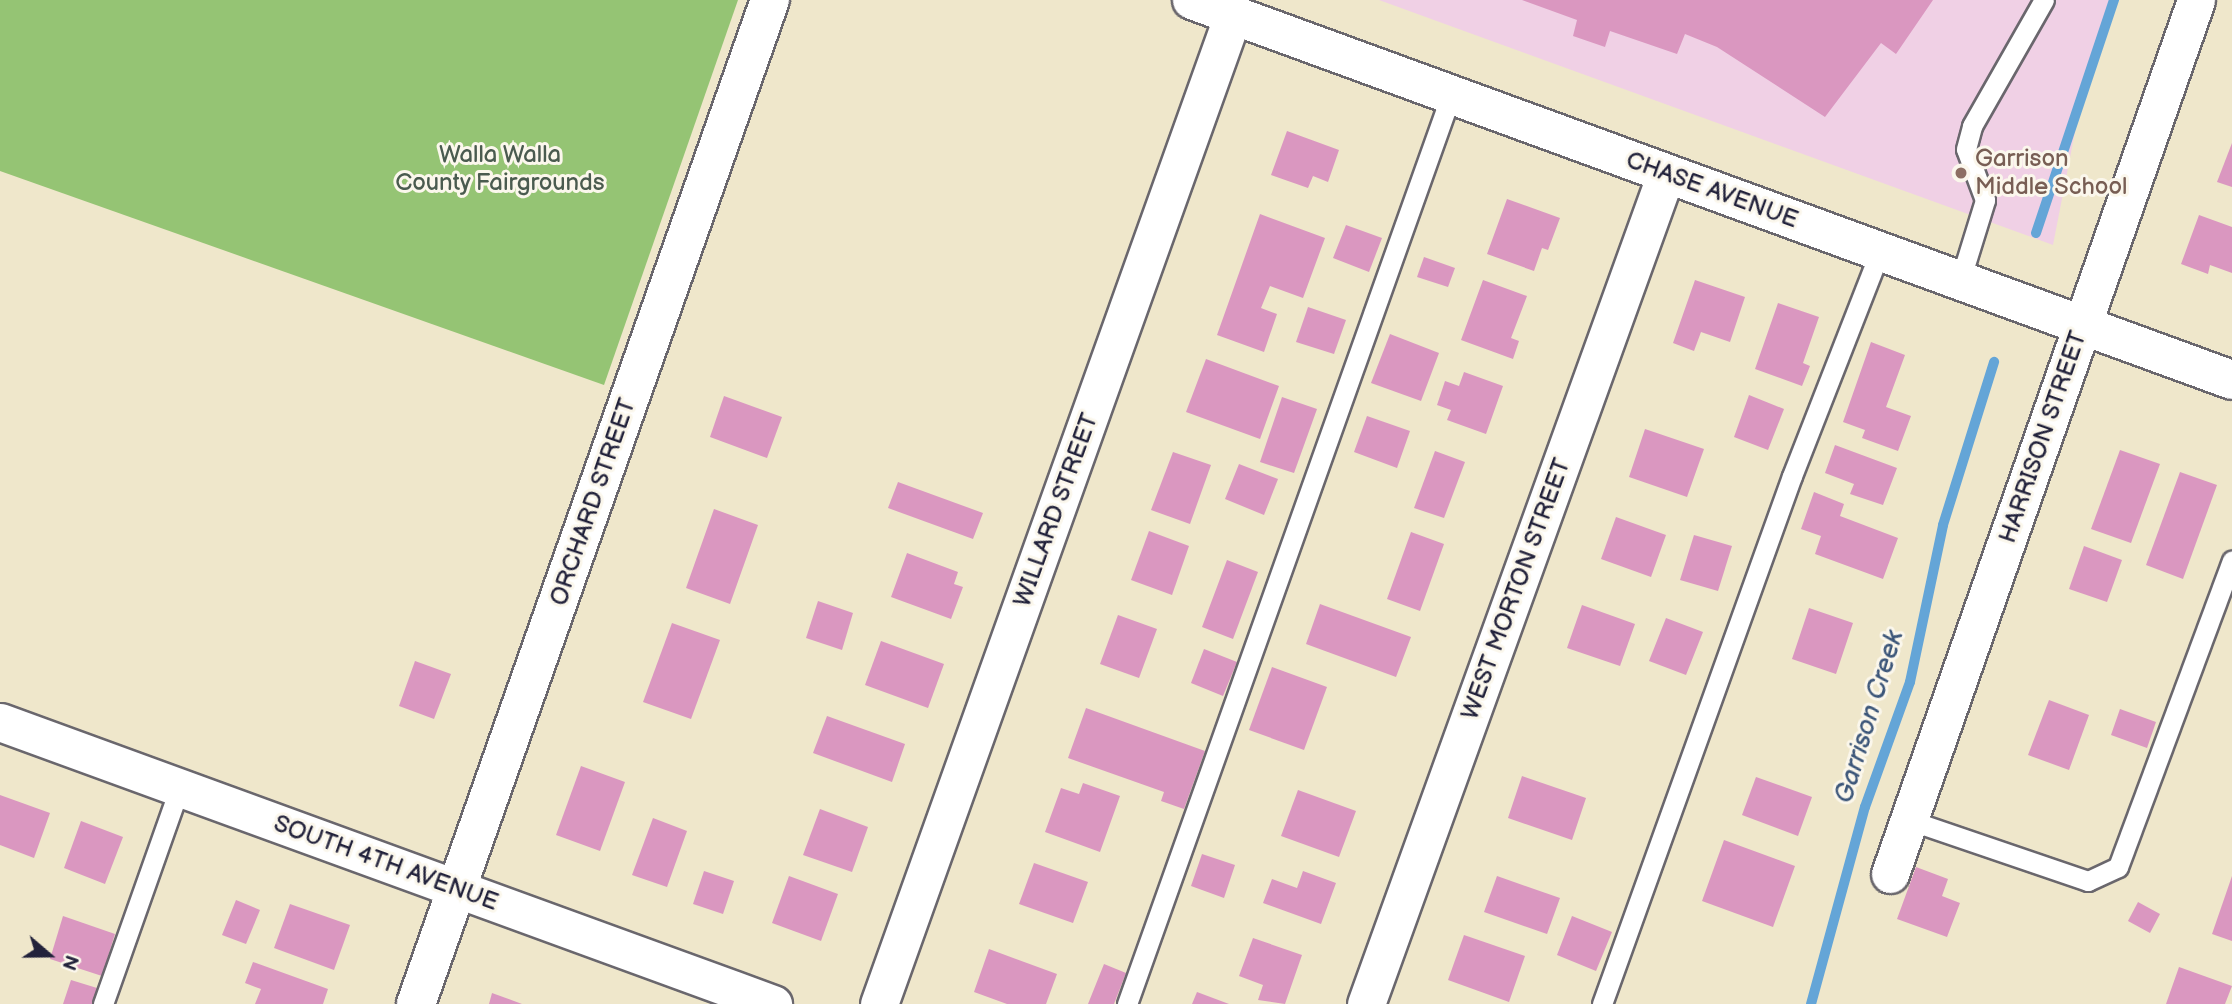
<!DOCTYPE html>
<html>
<head>
<meta charset="utf-8">
<style>
	body { margin:0 }
	#map { position:relative; width:2232px; height:1004px; overflow:hidden; background:#efe7cb; font-family:"Balsamiq Sans",sans-serif }
	div>[style] { position:absolute }
	.built>* { inset:0; background:#f0d0e5 }
	.green>* { inset:0; background:#95c474 }
	.stream>* { height:10px; margin:-5px; padding:0 5px; transform-origin:5px; border-radius:5px; background:#64a5d7 }
	.building>* { inset:0; background:#da97c0 }
	.roads { filter:drop-shadow(2px 0 #6a676d) drop-shadow(-2px 0 #6a676d) drop-shadow(0 2px #6a676d) drop-shadow(0 -2px #6a676d) }
	.service>* { height:19px; margin:-9.5px; padding:0 9.5px; transform-origin:9.5px; border-radius:9.5px; background:#fff }
	.minor>* { height:37px; margin:-18.5px; padding:0 18.5px; transform-origin:18.5px; border-radius:18.5px; background:#fff }
	.tertiary>* { height:38px; margin:-19px; padding:0 19px; transform-origin:19px; border-radius:19px; background:#fff }
	.dots>* { width:19px; height:19px; translate:-50% -50%; box-sizing:border-box; border:4px solid #fbf7ec; border-radius:50% }
	span { translate:-50% -50%; white-space:nowrap; text-align:center; line-height:1.15; -webkit-text-stroke:6px #fbf7ec; paint-order:stroke }
	.park-label { font-size:24px; color:#4a5b4f }
	.education-label { font-size:24px; color:#785e54 }
	.left { translate:0 -50%; text-align:left }
	.street-label { font-size:24px; color:#22223b }
	.water-label { font-size:26px; color:#3c5679; font-style:italic }
	.north { position:absolute; left:14px; top:920px; width:70px; height:70px; -webkit-text-stroke:5px #fbf7ec; paint-order:stroke; rotate:110deg; font-size:19px; font-weight:700; line-height:28px; text-align:center; color:#22223b }
	.north::after { content:''; display:block; margin:auto; width:24px; height:32px; background:#22223b; clip-path:polygon(50% 0,100% 100%,50% 72%,0 100%) }
</style>
</head>
<body>
<div id="map">
	<div class="built">
		<i style="clip-path:polygon(1379px 0,2116px 0,2081px 101px,2053px 245px)"></i>
	</div>
	<div class="green">
		<i style="clip-path:polygon(0 0,738px 0,604px 385px,0 171px)"></i>
	</div>
	<div class="stream">
		<i style="left:2036px;top:233px;width:246px;rotate:-71.5deg"></i>
		<i style="left:1811px;top:1004px;width:204px;rotate:-74.7deg"></i>
		<i style="left:1865px;top:807px;width:133px;rotate:-70.2deg"></i>
		<i style="left:1910px;top:682px;width:160px;rotate:-78.1deg"></i>
		<i style="left:1943px;top:525px;width:171px;rotate:-72.6deg"></i>
	</div>
	<div class="building">
		<i style="clip-path:polygon(1522px 0,1933px 0,1896px 54px,1881px 43px,1825px 117px,1717px 47px,1685px 34px,1677px 54px,1610px 31px,1605px 47px,1573px 36px,1577px 20px)"></i>
		<i style="clip-path:polygon(1287px 131px,1339px 150px,1328px 182px,1313px 176px,1308px 188px,1271px 175px)"></i>
		<i style="clip-path:polygon(2232px 143px,2232px 187px,2217px 182px)"></i>
		<i style="clip-path:polygon(1507px 199px,1560px 218px,1548px 250px,1542px 248px,1534px 271px,1487px 254px)"></i>
		<i style="clip-path:polygon(1260px 214px,1325px 238px,1303px 298px,1270px 286px,1261px 308px,1277px 314px,1264px 352px,1217px 335px)"></i>
		<i style="clip-path:polygon(2199px 215px,2232px 227px,2232px 273px,2210px 265px,2208px 274px,2181px 264px)"></i>
		<i style="clip-path:polygon(1346px 225px,1382px 238px,1369px 272px,1333px 258px)"></i>
		<i style="clip-path:polygon(1424px 257px,1455px 268px,1448px 287px,1417px 277px)"></i>
		<i style="clip-path:polygon(1483px 280px,1527px 296px,1511px 338px,1519px 341px,1513px 359px,1461px 340px)"></i>
		<i style="clip-path:polygon(1695px 280px,1745px 297px,1730px 342px,1701px 332px,1694px 351px,1673px 343px)"></i>
		<i style="clip-path:polygon(1778px 303px,1819px 317px,1803px 363px,1810px 366px,1802px 386px,1755px 369px)"></i>
		<i style="clip-path:polygon(1308px 307px,1346px 320px,1334px 354px,1296px 342px)"></i>
		<i style="clip-path:polygon(1390px 334px,1439px 353px,1421px 401px,1371px 383px)"></i>
		<i style="clip-path:polygon(1871px 342px,1905px 355px,1886px 407px,1911px 416px,1898px 451px,1862px 438px,1865px 430px,1843px 422px)"></i>
		<i style="clip-path:polygon(1206px 359px,1279px 386px,1260px 439px,1186px 412px)"></i>
		<i style="clip-path:polygon(1464px 372px,1503px 386px,1486px 434px,1447px 420px,1451px 410px,1437px 405px,1445px 381px,1459px 386px)"></i>
		<i style="clip-path:polygon(1749px 395px,1784px 409px,1768px 450px,1734px 437px)"></i>
		<i style="clip-path:polygon(724px 396px,782px 417px,767px 458px,710px 437px)"></i>
		<i style="clip-path:polygon(1282px 397px,1317px 409px,1294px 473px,1260px 462px)"></i>
		<i style="clip-path:polygon(1367px 416px,1410px 431px,1397px 468px,1354px 452px)"></i>
		<i style="clip-path:polygon(1645px 429px,1704px 449px,1687px 497px,1629px 477px)"></i>
		<i style="clip-path:polygon(1835px 445px,1897px 468px,1883px 505px,1850px 494px,1854px 484px,1825px 473px)"></i>
		<i style="clip-path:polygon(2120px 450px,2160px 464px,2131px 543px,2091px 529px)"></i>
		<i style="clip-path:polygon(1435px 451px,1465px 462px,1444px 518px,1414px 508px)"></i>
		<i style="clip-path:polygon(1173px 452px,1211px 465px,1190px 524px,1151px 510px)"></i>
		<i style="clip-path:polygon(1239px 464px,1278px 479px,1264px 515px,1225px 499px)"></i>
		<i style="clip-path:polygon(2180px 472px,2217px 485px,2183px 579px,2146px 565px)"></i>
		<i style="clip-path:polygon(898px 482px,983px 513px,973px 539px,888px 508px)"></i>
		<i style="clip-path:polygon(1814px 492px,1844px 504px,1840px 516px,1898px 538px,1883px 579px,1815px 554px,1821px 536px,1801px 529px)"></i>
		<i style="clip-path:polygon(714px 509px,758px 525px,730px 604px,686px 588px)"></i>
		<i style="clip-path:polygon(1616px 517px,1666px 535px,1651px 577px,1601px 559px)"></i>
		<i style="clip-path:polygon(1149px 531px,1189px 546px,1172px 595px,1131px 580px)"></i>
		<i style="clip-path:polygon(1411px 532px,1444px 544px,1420px 611px,1387px 599px)"></i>
		<i style="clip-path:polygon(1694px 535px,1732px 546px,1718px 591px,1680px 580px)"></i>
		<i style="clip-path:polygon(2084px 546px,2122px 560px,2107px 602px,2069px 589px)"></i>
		<i style="clip-path:polygon(907px 553px,958px 572px,954px 584px,963px 587px,951px 619px,891px 597px)"></i>
		<i style="clip-path:polygon(1227px 560px,1258px 572px,1233px 639px,1202px 627px)"></i>
		<i style="clip-path:polygon(818px 601px,853px 613px,842px 650px,806px 638px)"></i>
		<i style="clip-path:polygon(1320px 604px,1411px 637px,1396px 677px,1306px 644px)"></i>
		<i style="clip-path:polygon(1582px 605px,1635px 624px,1620px 666px,1567px 648px)"></i>
		<i style="clip-path:polygon(1809px 608px,1853px 623px,1836px 674px,1792px 659px)"></i>
		<i style="clip-path:polygon(1118px 615px,1157px 629px,1139px 678px,1100px 664px)"></i>
		<i style="clip-path:polygon(1666px 618px,1703px 632px,1686px 675px,1649px 661px)"></i>
		<i style="clip-path:polygon(672px 623px,720px 640px,691px 719px,643px 702px)"></i>
		<i style="clip-path:polygon(881px 641px,944px 664px,928px 708px,865px 685px)"></i>
		<i style="clip-path:polygon(1204px 649px,1237px 662px,1223px 696px,1191px 683px)"></i>
		<i style="clip-path:polygon(415px 661px,451px 674px,434px 719px,399px 706px)"></i>
		<i style="clip-path:polygon(1272px 667px,1327px 687px,1304px 750px,1249px 730px)"></i>
		<i style="clip-path:polygon(2049px 700px,2089px 715px,2069px 770px,2028px 755px)"></i>
		<i style="clip-path:polygon(1086px 708px,1205px 751px,1184px 809px,1161px 801px,1164px 792px,1068px 758px)"></i>
		<i style="clip-path:polygon(2120px 709px,2156px 722px,2147px 748px,2111px 735px)"></i>
		<i style="clip-path:polygon(827px 716px,905px 744px,892px 782px,813px 753px)"></i>
		<i style="clip-path:polygon(581px 766px,625px 782px,600px 851px,556px 835px)"></i>
		<i style="clip-path:polygon(1522px 776px,1586px 798px,1572px 840px,1508px 818px)"></i>
		<i style="clip-path:polygon(1756px 777px,1812px 797px,1798px 836px,1742px 815px)"></i>
		<i style="clip-path:polygon(1083px 783px,1120px 796px,1100px 852px,1045px 832px,1061px 788px,1079px 794px)"></i>
		<i style="clip-path:polygon(1298px 790px,1356px 811px,1339px 857px,1281px 836px)"></i>
		<i style="clip-path:polygon(0 795px,50px 813px,34px 858px,0 845px)"></i>
		<i style="clip-path:polygon(820px 809px,868px 827px,852px 872px,803px 855px)"></i>
		<i style="clip-path:polygon(653px 818px,687px 831px,667px 887px,632px 875px)"></i>
		<i style="clip-path:polygon(81px 821px,123px 837px,105px 884px,64px 868px)"></i>
		<i style="clip-path:polygon(1724px 840px,1795px 866px,1773px 927px,1702px 901px)"></i>
		<i style="clip-path:polygon(1202px 854px,1235px 865px,1224px 898px,1191px 886px)"></i>
		<i style="clip-path:polygon(1034px 863px,1088px 882px,1073px 923px,1019px 904px)"></i>
		<i style="clip-path:polygon(1916px 867px,1948px 879px,1942px 896px,1960px 903px,1947px 937px,1897px 919px)"></i>
		<i style="clip-path:polygon(704px 871px,734px 881px,723px 914px,693px 904px)"></i>
		<i style="clip-path:polygon(1303px 871px,1336px 883px,1321px 924px,1263px 903px,1272px 879px,1297px 888px)"></i>
		<i style="clip-path:polygon(789px 876px,838px 894px,821px 941px,772px 923px)"></i>
		<i style="clip-path:polygon(1497px 876px,1560px 898px,1547px 934px,1484px 912px)"></i>
		<i style="clip-path:polygon(2232px 876px,2232px 941px,2212px 934px)"></i>
		<i style="clip-path:polygon(236px 900px,260px 910px,246px 944px,222px 935px)"></i>
		<i style="clip-path:polygon(2138px 902px,2160px 914px,2150px 933px,2128px 921px)"></i>
		<i style="clip-path:polygon(290px 904px,350px 925px,334px 970px,274px 948px)"></i>
		<i style="clip-path:polygon(63px 916px,115px 934px,102px 976px,50px 959px)"></i>
		<i style="clip-path:polygon(1572px 916px,1612px 932px,1596px 971px,1557px 955px)"></i>
		<i style="clip-path:polygon(1464px 935px,1525px 956px,1509px 1002px,1448px 980px)"></i>
		<i style="clip-path:polygon(1253px 938px,1302px 955px,1285px 1004px,1258px 1000px,1263px 985px,1239px 976px)"></i>
		<i style="clip-path:polygon(989px 949px,1057px 974px,1046px 1004px,1007px 1004px,974px 992px)"></i>
		<i style="clip-path:polygon(253px 962px,328px 989px,323px 1004px,255px 1004px,261px 989px,245px 983px)"></i>
		<i style="clip-path:polygon(1104px 964px,1126px 973px,1114px 1004px,1088px 1004px)"></i>
		<i style="clip-path:polygon(2179px 967px,2232px 986px,2225px 1004px,2166px 1004px)"></i>
		<i style="clip-path:polygon(71px 980px,97px 988px,92px 1004px,63px 1004px)"></i>
		<i style="clip-path:polygon(1197px 992px,1229px 1004px,1192px 1004px)"></i>
		<i style="clip-path:polygon(492px 993px,522px 1004px,489px 1004px)"></i>
	</div>
	<div class="roads">
		<div class="service">
			<i style="left:1960px;top:281px;width:85px;rotate:-72.8deg"></i>
			<i style="left:1985px;top:200px;width:54px;rotate:-110.4deg"></i>
			<i style="left:1966px;top:149px;width:24px;rotate:-75deg"></i>
			<i style="left:1972px;top:126px;width:145px;rotate:-60.3deg"></i>
			<i style="left:1909px;top:820px;width:189px;rotate:18.8deg"></i>
			<i style="left:2088px;top:881px;width:33px;rotate:-25deg"></i>
			<i style="left:2118px;top:867px;width:327px;rotate:-69.6deg"></i>
			<i style="left:103px;top:1004px;width:230px;rotate:-70.5deg"></i>
			<i style="left:1127px;top:1004px;width:965px;rotate:-70.38deg"></i>
			<i style="left:1602px;top:1004px;width:561px;rotate:-70.21deg"></i>
			<i style="left:1792px;top:476px;width:242px;rotate:-68.6deg"></i>
		</div>
		<div class="minor">
			<i style="left:0;top:722px;width:823px;rotate:20.04deg"></i>
			<i style="left:1890px;top:874px;width:926px;rotate:-70.7deg"></i>
			<i style="left:879px;top:1004px;width:1050px;rotate:-70.31deg"></i>
			<i style="left:1366px;top:1004px;width:883px;rotate:-70.13deg"></i>
		</div>
		<div class="tertiary">
			<i style="left:1192px;top:0;width:1107px;rotate:20.07deg"></i>
			<i style="left:416px;top:1004px;width:1065px;rotate:-70.58deg"></i>
		</div>
	</div>
	<div class="dots">
		<i style="left:1961px;top:173px;background:#8d6e63"></i>
	</div>
	<div class="park-label">
		<span style="left:500px;top:169px">Walla Walla<br>County Fairgrounds</span>
	</div>
	<div class="education-label">
		<span class="left" style="left:1975px;top:173px">Garrison<br>Middle School</span>
	</div>
	<div class="street-label">
		<span style="left:1712px;top:190px;rotate:20deg">CHASE AVENUE</span>
		<span style="left:2043px;top:437px;rotate:-71deg">HARRISON STREET</span>
		<span style="left:593px;top:502px;rotate:-71deg">ORCHARD STREET</span>
		<span style="left:1056px;top:510px;rotate:-70deg">WILLARD STREET</span>
		<span style="left:1516px;top:589px;rotate:-70deg">WEST MORTON STREET</span>
		<span style="left:386px;top:863px;rotate:20deg">SOUTH 4TH AVENUE</span>
	</div>
	<div class="water-label">
		<span style="left:1870px;top:717px;rotate:-73deg">Garrison Creek</span>
	</div>
	<div class="north">N</div>
</div>
</body>
</html>
